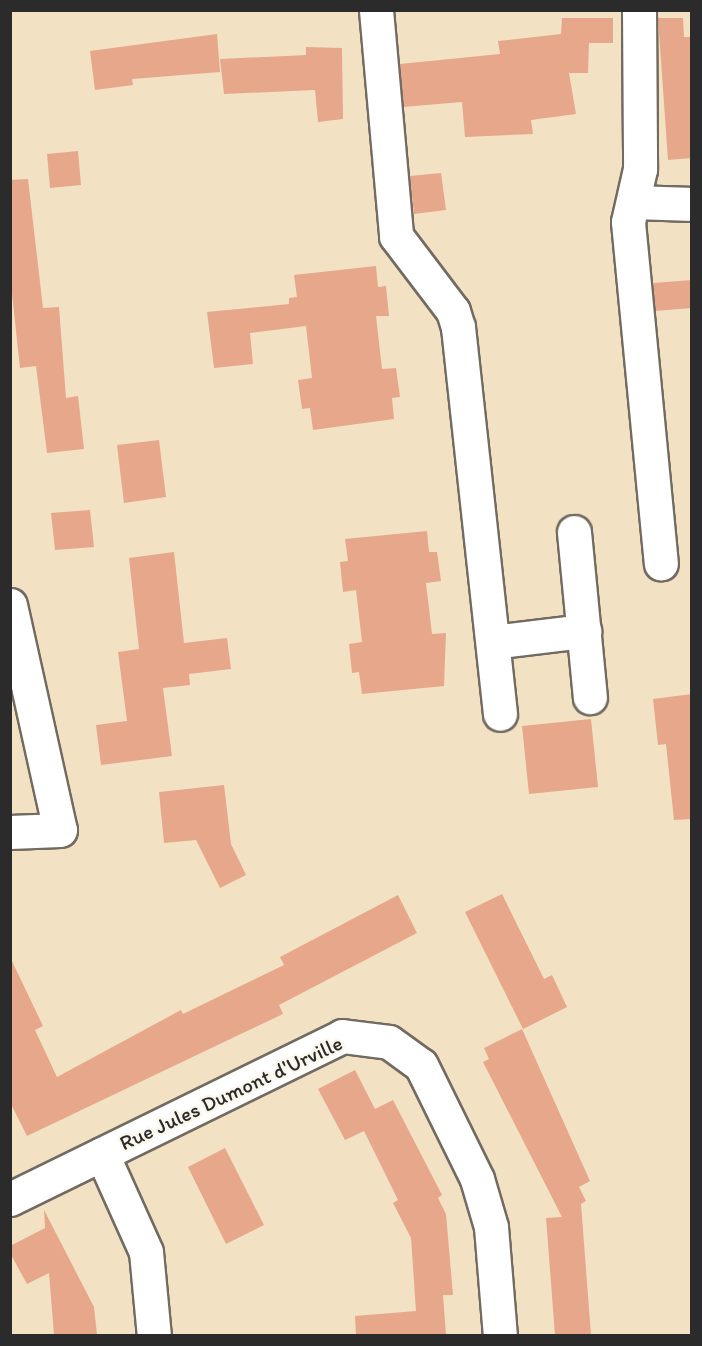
<!DOCTYPE html>
<html>
<head>
<meta charset="utf-8">
<style>
	body { margin:0 }
	#map { position:relative; width:702px; height:1346px; overflow:hidden; background:#f3e1c4; font-family:Itim,sans-serif }
	div>[style] { position:absolute }
	.building>* { inset:0; background:#e7a78b }
	.roads { filter:drop-shadow(2px 0 #716b61) drop-shadow(-2px 0 #716b61) drop-shadow(0 2px #716b61) drop-shadow(0 -2px #716b61) }
	.minor>* { height:33px; margin:-16.5px; padding:0 16.5px; transform-origin:16.5px; border-radius:16.5px; background:#fff }
	span { translate:-50% -50%; white-space:nowrap; text-align:center; line-height:1.15; -webkit-text-stroke:5px #fbf7ec; paint-order:stroke }
	.street-label { font-size:21px; color:#2b2b2b }
	.frame { position:absolute; inset:0; border:12px solid #2b2b2b; pointer-events:none }
</style>
</head>
<body>
<div id="map">
	<div class="building">
		<i style="clip-path:polygon(562px 18px,613px 18px,613px 43px,589px 43px,588px 73px,569px 73px,576px 114px,531px 120px,533px 134px,465px 137px,462px 102px,403px 107px,400px 64px,500px 54px,498px 41px,561px 34px)"></i>
		<i style="clip-path:polygon(658px 18px,683px 18px,684px 37px,692px 37px,692px 158px,668px 160px)"></i>
		<i style="clip-path:polygon(217px 34px,220px 72px,132px 79px,133px 85px,95px 90px,90px 51px)"></i>
		<i style="clip-path:polygon(306px 47px,342px 48px,343px 119px,318px 122px,315px 90px,224px 94px,220px 59px,306px 55px)"></i>
		<i style="clip-path:polygon(78px 151px,81px 185px,50px 188px,47px 154px)"></i>
		<i style="clip-path:polygon(441px 173px,446px 210px,414px 214px,410px 176px)"></i>
		<i style="clip-path:polygon(28px 179px,43px 308px,59px 307px,66px 398px,78px 396px,84px 449px,47px 453px,36px 366px,20px 368px,10px 275px,10px 180px)"></i>
		<i style="clip-path:polygon(376px 266px,378px 287px,386px 286px,389px 316px,376px 316px,382px 369px,396px 368px,400px 397px,392px 398px,394px 419px,313px 430px,310px 408px,302px 409px,298px 380px,312px 378px,306px 326px,250px 333px,253px 364px,214px 368px,207px 312px,289px 304px,289px 298px,297px 297px,294px 275px)"></i>
		<i style="clip-path:polygon(692px 280px,692px 308px,655px 311px,653px 283px)"></i>
		<i style="clip-path:polygon(159px 440px,166px 497px,124px 503px,117px 445px)"></i>
		<i style="clip-path:polygon(90px 510px,94px 547px,55px 550px,51px 513px)"></i>
		<i style="clip-path:polygon(427px 531px,429px 552px,437px 552px,441px 581px,426px 583px,432px 634px,446px 633px,444px 686px,362px 694px,359px 672px,352px 673px,349px 644px,362px 642px,356px 590px,343px 592px,340px 562px,348px 561px,345px 539px)"></i>
		<i style="clip-path:polygon(174px 552px,184px 643px,227px 638px,231px 669px,189px 674px,190px 685px,163px 688px,172px 756px,101px 765px,96px 725px,127px 721px,118px 652px,139px 649px,129px 558px)"></i>
		<i style="clip-path:polygon(692px 694px,692px 819px,674px 820px,666px 744px,658px 745px,653px 699px)"></i>
		<i style="clip-path:polygon(591px 719px,598px 787px,529px 794px,522px 726px)"></i>
		<i style="clip-path:polygon(224px 785px,231px 844px,246px 875px,220px 888px,196px 840px,164px 843px,159px 792px)"></i>
		<i style="clip-path:polygon(502px 894px,544px 979px,552px 975px,567px 1007px,523px 1029px,465px 912px)"></i>
		<i style="clip-path:polygon(398px 895px,417px 933px,279px 1005px,283px 1014px,27px 1136px,10px 1102px,10px 957px,43px 1026px,35px 1030px,57px 1077px,181px 1010px,183px 1014px,284px 965px,280px 957px)"></i>
		<i style="clip-path:polygon(522px 1029px,590px 1181px,579px 1187px,586px 1201px,581px 1204px,591px 1335px,555px 1335px,546px 1218px,562px 1217px,483px 1062px,489px 1059px,484px 1048px)"></i>
		<i style="clip-path:polygon(355px 1070px,375px 1109px,393px 1100px,442px 1195px,438px 1198px,446px 1214px,453px 1295px,443px 1295px,446px 1335px,356px 1335px,355px 1316px,416px 1311px,411px 1238px,393px 1203px,398px 1200px,364px 1131px,345px 1140px,318px 1089px)"></i>
		<i style="clip-path:polygon(225px 1148px,264px 1225px,226px 1244px,188px 1167px)"></i>
		<i style="clip-path:polygon(44px 1210px,94px 1307px,97px 1335px,54px 1335px,49px 1273px,27px 1284px,10px 1253px,10px 1246px,45px 1228px)"></i>
	</div>
	<div class="roads">
		<div class="minor">
			<i style="left:376px;top:10px;width:227px;rotate:84.9deg"></i>
			<i style="left:396px;top:236px;width:94px;rotate:52.8deg"></i>
			<i style="left:453px;top:311px;width:17px;rotate:73deg"></i>
			<i style="left:458px;top:327px;width:389px;rotate:83.8deg"></i>
			<i style="left:639px;top:10px;width:159px;rotate:89.6deg"></i>
			<i style="left:640px;top:169px;width:54px;rotate:102.8deg"></i>
			<i style="left:628px;top:222px;width:343px;rotate:84.5deg"></i>
			<i style="left:634px;top:202px;width:58px;rotate:2deg"></i>
			<i style="left:574px;top:532px;width:166px;rotate:84.5deg"></i>
			<i style="left:10px;top:605px;width:230px;rotate:77.5deg"></i>
			<i style="left:60px;top:830px;width:50px;rotate:177.7deg"></i>
			<i style="left:493px;top:642px;width:92px;rotate:-6.9deg"></i>
			<i style="left:102px;top:1154px;width:107px;rotate:65.8deg"></i>
			<i style="left:146px;top:1252px;width:84px;rotate:84.6deg"></i>
			<i style="left:10px;top:1199px;width:370px;rotate:-26.1deg"></i>
			<i style="left:342px;top:1036px;width:47px;rotate:7.3deg"></i>
			<i style="left:389px;top:1042px;width:39px;rotate:36deg"></i>
			<i style="left:421px;top:1065px;width:127px;rotate:63.8deg"></i>
			<i style="left:477px;top:1179px;width:50px;rotate:73.7deg"></i>
			<i style="left:491px;top:1227px;width:109px;rotate:85.3deg"></i>
		</div>
	</div>
	<div class="street-label">
		<span style="left:231px;top:1093px;rotate:-25deg">Rue Jules Dumont d'Urville</span>
	</div>
	<div class="frame"></div>
</div>
</body>
</html>
